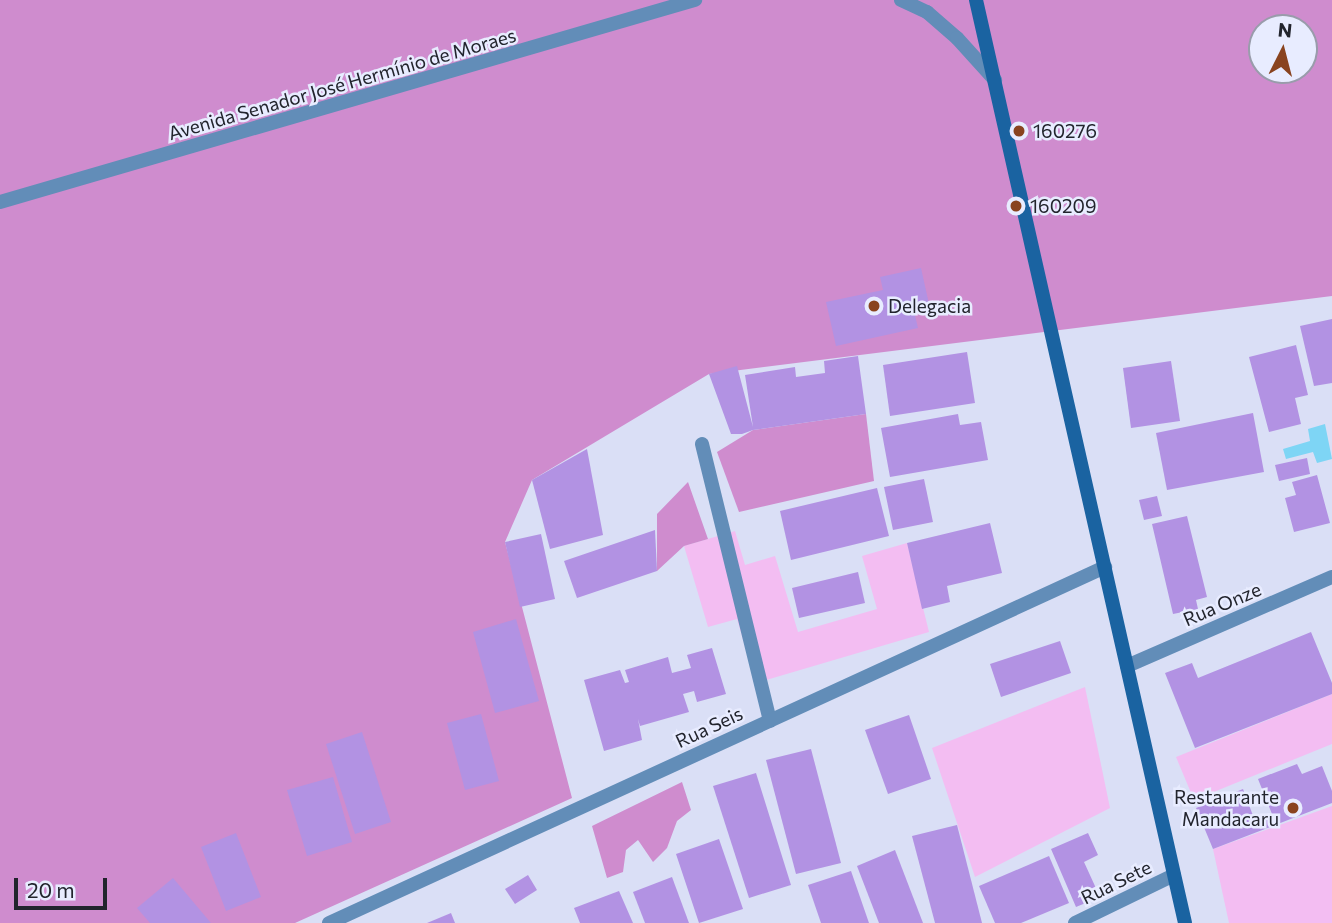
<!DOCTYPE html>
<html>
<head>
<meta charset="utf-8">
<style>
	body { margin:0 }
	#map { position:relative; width:1332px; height:923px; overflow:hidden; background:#dadff6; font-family:Commissioner,sans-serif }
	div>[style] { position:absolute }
	.green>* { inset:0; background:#f3bdf2 }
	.forest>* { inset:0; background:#cf8cce }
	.water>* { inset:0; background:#7ed5f5 }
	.building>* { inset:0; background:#b292e3 }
	.minor>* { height:14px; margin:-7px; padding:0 7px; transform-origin:7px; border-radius:7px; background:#628db8 }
	.tertiary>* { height:14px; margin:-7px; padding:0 7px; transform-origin:7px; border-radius:7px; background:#628db8 }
	.secondary>* { height:14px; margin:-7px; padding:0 7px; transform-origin:7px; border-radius:7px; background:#1a63a1 }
	.dots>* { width:19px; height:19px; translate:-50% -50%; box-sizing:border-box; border:4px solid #e8ecff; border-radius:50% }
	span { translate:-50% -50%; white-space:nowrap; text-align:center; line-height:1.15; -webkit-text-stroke:5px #e8ecff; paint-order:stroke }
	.street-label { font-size:19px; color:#22242d }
	.poi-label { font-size:19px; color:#22242d }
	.left { translate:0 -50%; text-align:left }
	.right { translate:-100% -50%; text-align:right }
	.north { position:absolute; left:1248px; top:14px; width:70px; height:70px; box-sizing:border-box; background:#e8ecff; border:2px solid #999cab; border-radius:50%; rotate:6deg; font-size:19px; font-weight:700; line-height:28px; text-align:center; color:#22242d }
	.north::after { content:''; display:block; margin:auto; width:24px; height:32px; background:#89431f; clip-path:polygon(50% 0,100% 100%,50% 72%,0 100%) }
	.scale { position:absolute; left:14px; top:878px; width:93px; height:32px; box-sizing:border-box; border:4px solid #22242d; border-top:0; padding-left:9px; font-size:21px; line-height:24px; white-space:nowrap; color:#22242d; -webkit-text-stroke:5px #e8ecff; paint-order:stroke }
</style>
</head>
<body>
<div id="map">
	<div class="green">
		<i style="clip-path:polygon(735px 531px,745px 565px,775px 556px,798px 632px,877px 609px,862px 556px,907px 543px,929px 632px,756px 683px,737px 619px,708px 627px,684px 546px)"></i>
		<i style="clip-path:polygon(1085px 687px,1110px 808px,975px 877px,932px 748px)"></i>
		<i style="clip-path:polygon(1332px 694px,1332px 744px,1194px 800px,1176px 757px)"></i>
		<i style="clip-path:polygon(1332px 806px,1332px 923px,1229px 923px,1213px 849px)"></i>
	</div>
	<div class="forest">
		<i style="clip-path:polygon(evenodd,0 0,1332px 0,1332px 296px,709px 374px,532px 480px,505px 542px,572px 798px,295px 923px,0 923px,0 0,1262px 28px,1304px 28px,1304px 70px,1262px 70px,1262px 28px)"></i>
		<i style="clip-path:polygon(866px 414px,874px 481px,739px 512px,717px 452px,753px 430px)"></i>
		<i style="clip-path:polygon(688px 482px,708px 539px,684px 546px,657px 571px,657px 514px)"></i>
		<i style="clip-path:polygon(682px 782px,691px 810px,677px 821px,667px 848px,653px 862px,638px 840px,626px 850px,623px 872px,607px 878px,592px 826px)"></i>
	</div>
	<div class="water">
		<i style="clip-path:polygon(1325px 424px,1332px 459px,1317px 463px,1313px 452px,1286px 459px,1283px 449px,1310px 441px,1308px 429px)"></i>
	</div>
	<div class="building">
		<i style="clip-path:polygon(921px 268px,929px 304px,913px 307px,918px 328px,836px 346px,826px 302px,883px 290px,880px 277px)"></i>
		<i style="clip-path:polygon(1332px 319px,1332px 383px,1314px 386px,1300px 326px)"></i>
		<i style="clip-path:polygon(1296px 345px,1308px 395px,1295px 398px,1301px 424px,1269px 432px,1249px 357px)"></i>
		<i style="clip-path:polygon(967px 352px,975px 403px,890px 416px,883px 365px)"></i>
		<i style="clip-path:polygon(858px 356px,866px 414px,753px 430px,742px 434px,731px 434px,709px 374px,737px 366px,753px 427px,745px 375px,795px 367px,796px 377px,825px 373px,824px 361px)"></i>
		<i style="clip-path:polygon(1171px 361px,1180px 421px,1131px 428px,1123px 368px)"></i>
		<i style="clip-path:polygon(1253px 413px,1264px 472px,1167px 490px,1156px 433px)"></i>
		<i style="clip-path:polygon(958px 414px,960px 425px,981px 422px,988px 460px,890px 477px,881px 428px)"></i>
		<i style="clip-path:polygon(587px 449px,603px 535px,550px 549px,532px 480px)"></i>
		<i style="clip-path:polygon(1307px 458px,1310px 474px,1279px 481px,1275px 465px)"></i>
		<i style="clip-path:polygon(1317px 475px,1330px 523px,1294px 532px,1285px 498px,1296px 495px,1292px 482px)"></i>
		<i style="clip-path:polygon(924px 479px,933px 522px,893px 530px,884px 487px)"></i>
		<i style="clip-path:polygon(877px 488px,889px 536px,791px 560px,780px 511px)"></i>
		<i style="clip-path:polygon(1157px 496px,1162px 516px,1144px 520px,1139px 500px)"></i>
		<i style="clip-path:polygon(1187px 516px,1207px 597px,1196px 600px,1198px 609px,1173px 614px,1152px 524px)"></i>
		<i style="clip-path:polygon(990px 523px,1002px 573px,947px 586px,950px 602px,922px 609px,907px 543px)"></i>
		<i style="clip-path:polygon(655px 530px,657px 571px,577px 598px,564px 561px)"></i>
		<i style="clip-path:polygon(541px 534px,555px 599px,520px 607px,505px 542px)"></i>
		<i style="clip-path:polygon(858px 572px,865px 603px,799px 618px,792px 588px)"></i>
		<i style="clip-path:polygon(516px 619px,539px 701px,495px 713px,473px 632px)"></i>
		<i style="clip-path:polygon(1311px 632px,1332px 683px,1332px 694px,1195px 748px,1165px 673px,1192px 663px,1198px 678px)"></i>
		<i style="clip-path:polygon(1060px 641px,1071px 673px,1001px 697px,990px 664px)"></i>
		<i style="clip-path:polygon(712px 648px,726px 694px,697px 702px,694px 691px,683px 694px,689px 712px,640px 726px,638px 719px,642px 740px,604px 751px,584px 680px,620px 670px,625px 683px,629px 682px,625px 670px,668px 657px,672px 673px,691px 668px,687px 655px)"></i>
		<i style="clip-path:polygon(481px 714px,499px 781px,465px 790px,447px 723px)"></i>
		<i style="clip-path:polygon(909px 715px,931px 779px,888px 794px,865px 730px)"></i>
		<i style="clip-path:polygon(362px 732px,391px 822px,355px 834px,326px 744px)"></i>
		<i style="clip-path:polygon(811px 749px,841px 863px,796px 874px,766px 760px)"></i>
		<i style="clip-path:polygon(1297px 764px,1302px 774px,1322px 766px,1332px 791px,1332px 803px,1213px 849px,1196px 808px,1243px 789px,1255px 821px,1272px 814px,1258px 779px)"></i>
		<i style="clip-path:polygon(756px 773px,791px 885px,749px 898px,713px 786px)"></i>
		<i style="clip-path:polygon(333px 777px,352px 842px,307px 856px,287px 790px)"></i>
		<i style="clip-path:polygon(957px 825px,982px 923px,935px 923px,912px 836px)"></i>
		<i style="clip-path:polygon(236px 833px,261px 897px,226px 911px,201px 847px)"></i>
		<i style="clip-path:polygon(1088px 833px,1098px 855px,1084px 862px,1100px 897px,1076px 907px,1051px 849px)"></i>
		<i style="clip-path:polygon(719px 839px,743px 909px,699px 923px,676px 854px)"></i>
		<i style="clip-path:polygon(895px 850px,923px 923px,879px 923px,857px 866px)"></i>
		<i style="clip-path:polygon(1049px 856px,1069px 903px,1021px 923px,995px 923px,979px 886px)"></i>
		<i style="clip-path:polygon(851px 871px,869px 923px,821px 923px,808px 885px)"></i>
		<i style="clip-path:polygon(528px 875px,537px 890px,515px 904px,505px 889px)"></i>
		<i style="clip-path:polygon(672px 877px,689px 923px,645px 923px,633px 892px)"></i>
		<i style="clip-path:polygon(173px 878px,211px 923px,150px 923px,137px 908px)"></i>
		<i style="clip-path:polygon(619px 891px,633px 923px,580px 923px,574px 908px)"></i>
		<i style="clip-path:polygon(451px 913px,455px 923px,427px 923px)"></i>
	</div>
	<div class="minor">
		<i style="left:702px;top:444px;width:285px;rotate:76.2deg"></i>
		<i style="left:1127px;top:666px;width:223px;rotate:-23.5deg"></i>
		<i style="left:329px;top:923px;width:854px;rotate:-24.64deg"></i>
		<i style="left:1075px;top:923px;width:110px;rotate:-25.9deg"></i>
	</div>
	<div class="tertiary">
		<i style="left:901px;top:0;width:29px;rotate:25deg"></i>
		<i style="left:927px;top:12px;width:40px;rotate:41deg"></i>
		<i style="left:957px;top:38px;width:57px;rotate:47.9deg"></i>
		<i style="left:0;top:202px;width:724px;rotate:-16.21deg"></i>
	</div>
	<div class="secondary">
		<i style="left:976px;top:0;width:946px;rotate:77.24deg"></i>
	</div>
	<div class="dots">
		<i style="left:1019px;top:131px;background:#89431f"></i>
		<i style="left:1016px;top:206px;background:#89431f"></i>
		<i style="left:874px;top:306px;background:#89431f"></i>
		<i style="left:1293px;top:808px;background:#89431f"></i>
	</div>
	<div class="street-label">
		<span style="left:342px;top:84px;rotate:-16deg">Avenida Senador José Hermínio de Moraes</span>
		<span style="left:1222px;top:604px;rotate:-23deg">Rua Onze</span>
		<span style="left:709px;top:727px;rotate:-25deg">Rua Seis</span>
		<span style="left:1116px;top:882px;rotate:-26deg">Rua Sete</span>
	</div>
	<div class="poi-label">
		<span class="left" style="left:1033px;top:131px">160276</span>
		<span class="left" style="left:1030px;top:206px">160209</span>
		<span class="left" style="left:888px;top:306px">Delegacia</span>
		<span class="right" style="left:1279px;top:808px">Restaurante<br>Mandacaru</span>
	</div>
	<div class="north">N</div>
	<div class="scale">20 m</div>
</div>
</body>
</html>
